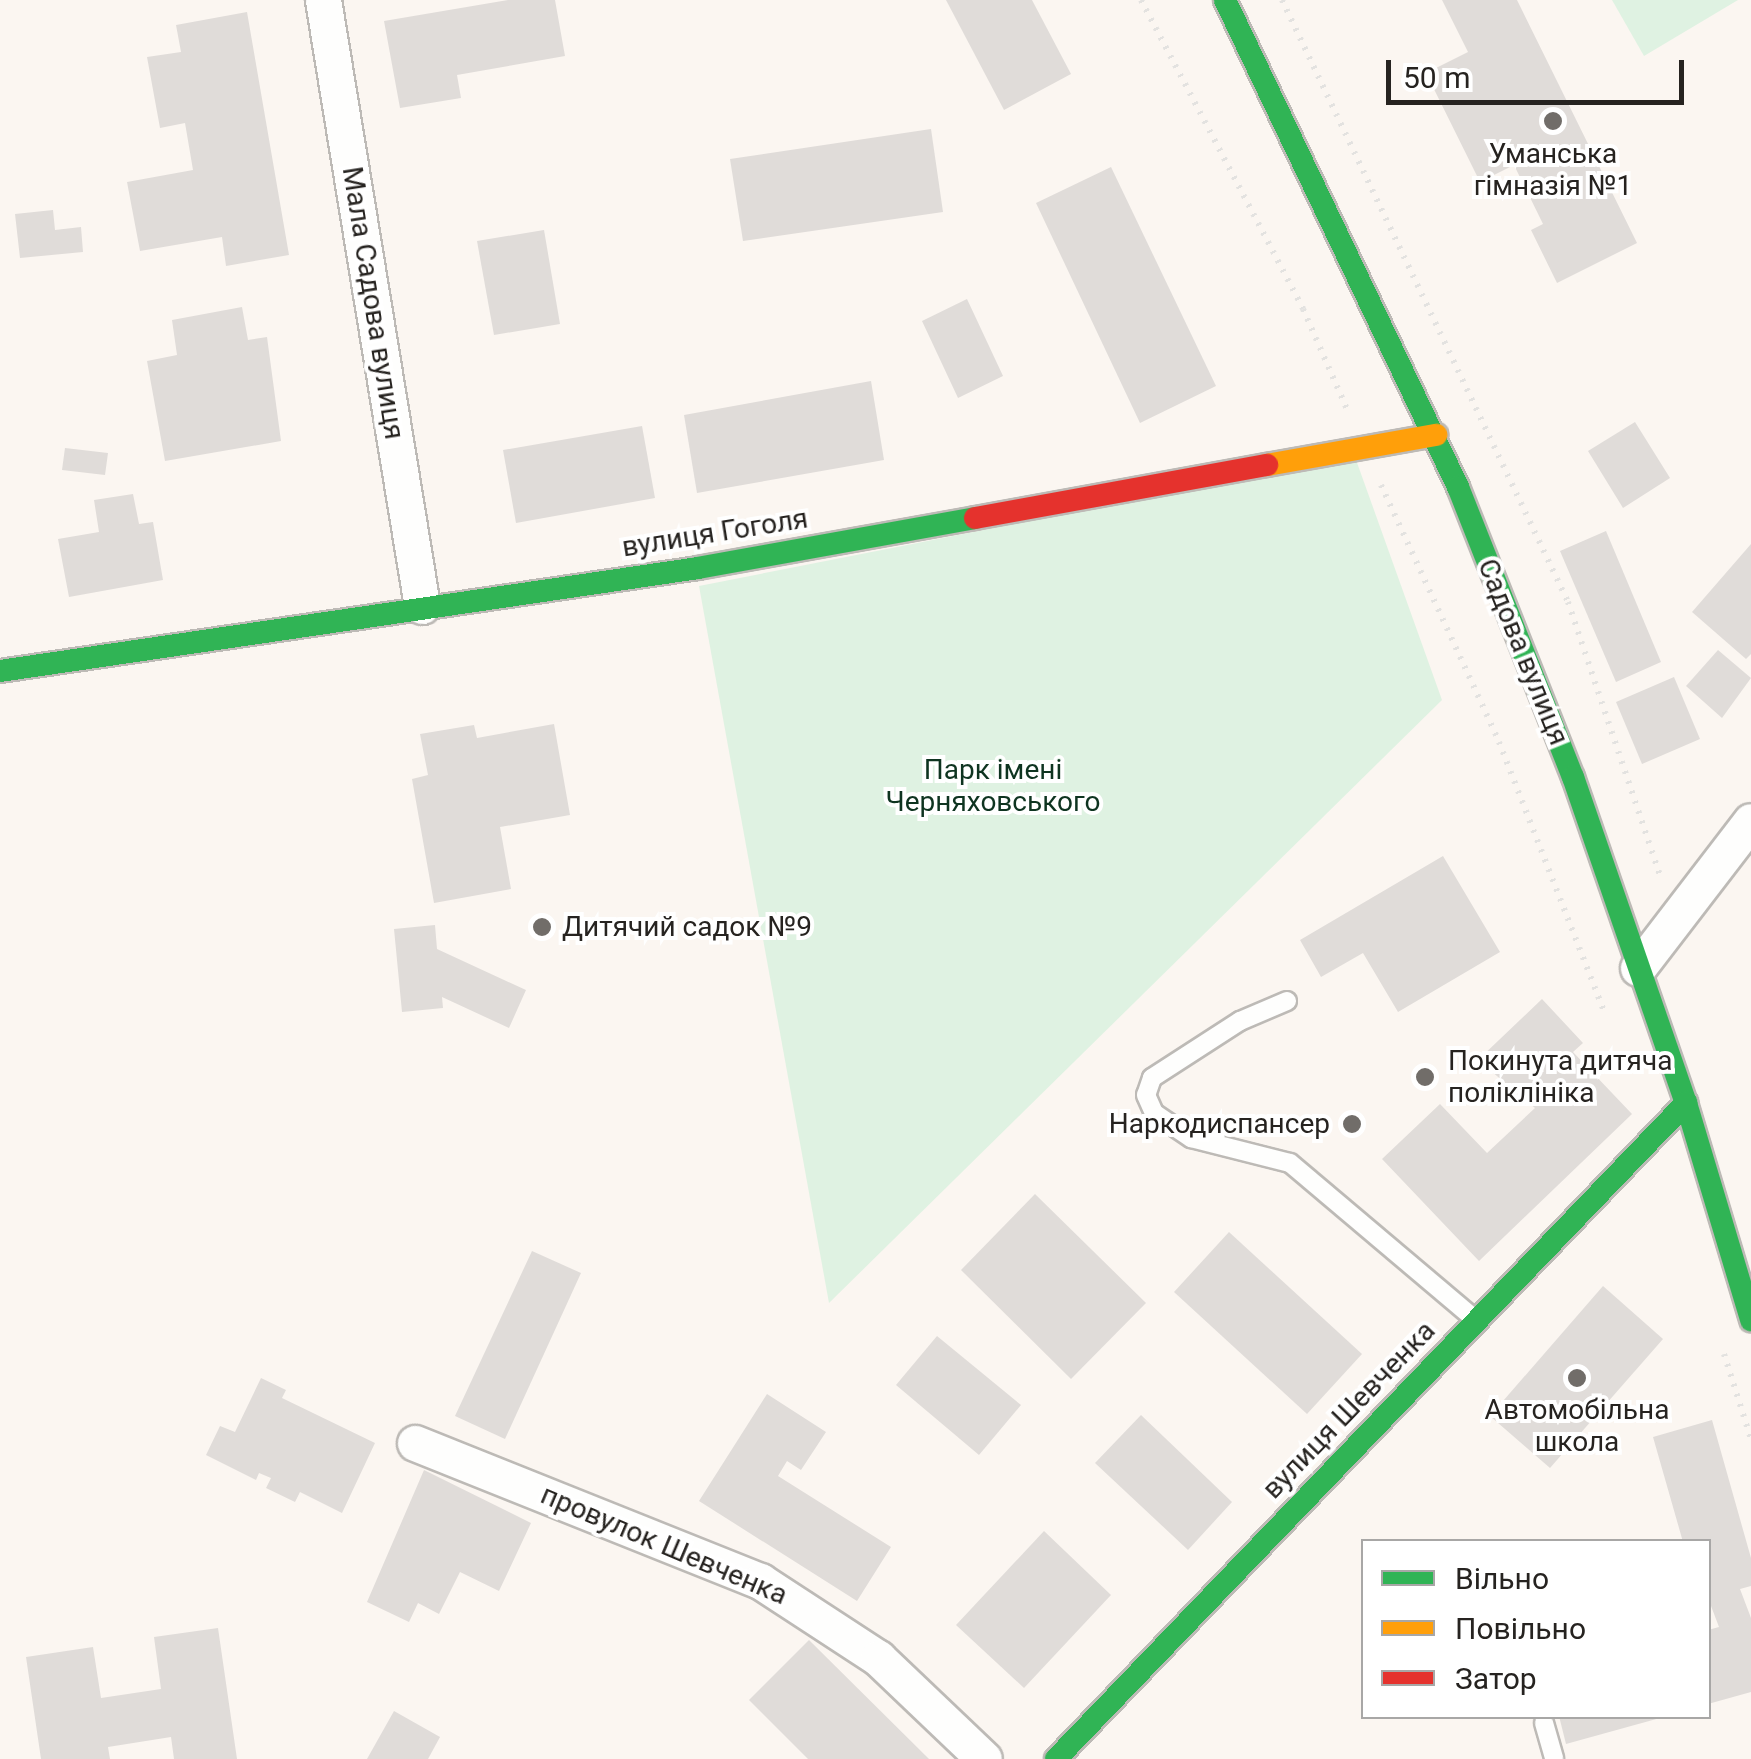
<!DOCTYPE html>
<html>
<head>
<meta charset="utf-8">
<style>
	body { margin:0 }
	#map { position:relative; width:1751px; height:1759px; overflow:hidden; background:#fbf6f1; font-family:Roboto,sans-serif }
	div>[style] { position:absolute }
	.green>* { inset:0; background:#dff2e2 }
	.building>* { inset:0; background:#e0dcd9 }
	.path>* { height:6px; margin-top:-3px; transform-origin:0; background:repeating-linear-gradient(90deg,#e3e2e0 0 2.5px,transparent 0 10.5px) }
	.roads { filter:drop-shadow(2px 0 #bdbab6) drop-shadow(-2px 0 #bdbab6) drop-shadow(0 2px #bdbab6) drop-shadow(0 -2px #bdbab6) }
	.lane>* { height:18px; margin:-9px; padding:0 9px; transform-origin:9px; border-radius:9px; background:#fefefd }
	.street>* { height:35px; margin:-17.5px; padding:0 17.5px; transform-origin:17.5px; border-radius:17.5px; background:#fefefd }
	.fast>* { height:22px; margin:-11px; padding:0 11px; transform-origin:11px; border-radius:11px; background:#30b455 }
	.slow>* { height:22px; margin:-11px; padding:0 11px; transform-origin:11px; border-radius:11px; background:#ff9f0a }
	.jam>* { height:22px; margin:-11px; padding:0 11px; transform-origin:11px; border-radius:11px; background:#e5322d }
	.dots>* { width:28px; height:28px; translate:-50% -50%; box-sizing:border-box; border:5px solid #fff; border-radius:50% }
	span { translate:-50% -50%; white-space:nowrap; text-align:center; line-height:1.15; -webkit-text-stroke:8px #fff; paint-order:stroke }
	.poi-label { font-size:28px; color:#262320 }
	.left { translate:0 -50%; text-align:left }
	.right { translate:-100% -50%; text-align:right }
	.street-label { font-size:28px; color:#262320 }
	.park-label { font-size:28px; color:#0e3420 }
	.legend { position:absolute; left:1361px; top:1539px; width:350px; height:180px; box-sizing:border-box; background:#fff; border:2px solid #a8a7a6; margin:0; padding:12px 18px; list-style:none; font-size:30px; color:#262320 }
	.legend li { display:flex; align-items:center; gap:20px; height:50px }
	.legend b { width:50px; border:2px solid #a8a7a6 }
	.scale { position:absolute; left:1386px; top:60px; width:298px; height:45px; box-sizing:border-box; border:5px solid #262320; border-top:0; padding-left:12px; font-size:30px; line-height:35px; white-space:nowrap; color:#262320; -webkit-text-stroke:8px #fff; paint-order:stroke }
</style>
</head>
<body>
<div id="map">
	<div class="green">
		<i style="clip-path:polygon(1612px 0,1738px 0,1644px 56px)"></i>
		<i style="clip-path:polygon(1355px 457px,1442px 700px,829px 1303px,699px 586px)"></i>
	</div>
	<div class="building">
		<i style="clip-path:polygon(508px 0,555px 0,565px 56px,457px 75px,461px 98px,400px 108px,384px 21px)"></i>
		<i style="clip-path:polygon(946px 0,1032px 0,1071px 74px,1004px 110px)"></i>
		<i style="clip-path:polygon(1442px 0,1517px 0,1637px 243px,1557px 283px,1531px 230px,1543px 224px,1514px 165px,1480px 182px,1426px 73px,1468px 52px)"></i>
		<i style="clip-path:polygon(247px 12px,289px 255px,226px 266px,222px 237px,140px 251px,127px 182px,193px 170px,185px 123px,160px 128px,147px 57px,181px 52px,176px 25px)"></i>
		<i style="clip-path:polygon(931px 129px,943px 212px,743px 241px,730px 159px)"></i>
		<i style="clip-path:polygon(1111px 167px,1216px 386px,1140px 423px,1036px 203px)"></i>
		<i style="clip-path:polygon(53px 210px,55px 230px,81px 227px,83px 252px,20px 258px,15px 214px)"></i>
		<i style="clip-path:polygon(544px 230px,560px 324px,494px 335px,477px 241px)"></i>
		<i style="clip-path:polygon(967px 299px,1003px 376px,958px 398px,922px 321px)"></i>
		<i style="clip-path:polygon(242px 307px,248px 340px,267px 337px,281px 441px,165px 461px,147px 361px,177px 355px,172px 320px)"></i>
		<i style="clip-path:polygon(871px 381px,884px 460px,697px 493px,684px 415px)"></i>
		<i style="clip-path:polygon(1635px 422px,1670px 478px,1623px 508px,1588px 451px)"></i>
		<i style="clip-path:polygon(642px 426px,655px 498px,516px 523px,503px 450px)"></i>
		<i style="clip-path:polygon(65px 448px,108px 453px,105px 475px,62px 470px)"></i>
		<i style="clip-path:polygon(133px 494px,139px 524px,153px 522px,163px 580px,69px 597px,58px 539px,99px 532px,94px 500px)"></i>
		<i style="clip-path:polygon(1606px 531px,1661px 662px,1616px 682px,1560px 551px)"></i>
		<i style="clip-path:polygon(1751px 544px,1751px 654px,1746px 659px,1692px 612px)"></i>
		<i style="clip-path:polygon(1718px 650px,1751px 678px,1722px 718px,1686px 686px)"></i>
		<i style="clip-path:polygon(1674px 677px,1700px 739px,1642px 764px,1616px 702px)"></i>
		<i style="clip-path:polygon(554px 724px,570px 815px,500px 827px,511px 889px,434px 903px,412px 779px,428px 775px,420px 734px,474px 725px,477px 738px)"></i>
		<i style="clip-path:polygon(1443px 856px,1500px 952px,1398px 1012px,1363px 953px,1321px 977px,1300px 940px)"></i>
		<i style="clip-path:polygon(435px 925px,437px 949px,526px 990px,509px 1028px,442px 997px,443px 1008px,402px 1012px,394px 929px)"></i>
		<i style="clip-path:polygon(1542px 999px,1583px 1043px,1573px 1052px,1632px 1114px,1479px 1261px,1382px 1159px,1440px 1104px,1487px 1153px,1535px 1108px,1478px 1060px)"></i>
		<i style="clip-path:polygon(1035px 1194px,1146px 1303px,1071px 1379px,961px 1270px)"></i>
		<i style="clip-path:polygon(1229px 1232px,1362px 1354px,1307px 1414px,1174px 1292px)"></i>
		<i style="clip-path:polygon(532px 1251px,581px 1273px,505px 1439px,455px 1416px)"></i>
		<i style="clip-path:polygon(1603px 1286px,1663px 1339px,1550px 1468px,1490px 1416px)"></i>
		<i style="clip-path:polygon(937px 1336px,1021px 1405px,979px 1455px,896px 1385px)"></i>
		<i style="clip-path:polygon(261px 1378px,286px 1390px,282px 1398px,375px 1443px,342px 1513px,300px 1492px,295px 1502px,266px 1488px,271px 1478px,259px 1473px,256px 1480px,206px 1455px,220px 1426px,235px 1432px)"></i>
		<i style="clip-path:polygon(767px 1394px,826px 1432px,801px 1470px,787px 1461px,778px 1476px,891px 1547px,857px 1601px,699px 1501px)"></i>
		<i style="clip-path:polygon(1141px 1415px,1232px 1502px,1188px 1550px,1095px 1463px)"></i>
		<i style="clip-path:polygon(1712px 1420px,1751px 1558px,1751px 1586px,1740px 1589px,1751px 1618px,1751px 1692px,1708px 1704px,1708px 1630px,1719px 1627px,1708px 1598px,1708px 1542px,1683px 1542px,1653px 1437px)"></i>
		<i style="clip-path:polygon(424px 1470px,531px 1523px,499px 1591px,460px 1572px,439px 1614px,418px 1603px,409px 1622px,367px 1602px)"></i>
		<i style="clip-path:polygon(1044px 1531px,1111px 1595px,1024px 1688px,956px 1625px)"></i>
		<i style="clip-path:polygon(218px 1628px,237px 1759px,174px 1759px,171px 1737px,108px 1747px,110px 1759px,41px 1759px,26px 1657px,93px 1647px,101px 1698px,161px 1689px,154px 1637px)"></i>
		<i style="clip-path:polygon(809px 1640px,929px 1759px,808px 1759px,749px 1700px)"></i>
		<i style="clip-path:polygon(394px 1711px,440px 1737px,428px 1759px,367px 1759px)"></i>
		<i style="clip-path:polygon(1559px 1716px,1660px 1716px,1660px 1718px,1566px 1744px)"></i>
	</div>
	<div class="path">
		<i style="left:1141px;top:0;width:349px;rotate:62.3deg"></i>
		<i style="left:1303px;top:309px;width:109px;rotate:66.3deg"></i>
		<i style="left:1282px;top:0;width:666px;rotate:64.59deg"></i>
		<i style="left:1568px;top:602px;width:292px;rotate:71.4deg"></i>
		<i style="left:1381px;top:485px;width:283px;rotate:65.3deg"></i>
		<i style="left:1499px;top:742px;width:290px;rotate:68.7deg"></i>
		<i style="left:1724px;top:1354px;width:89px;rotate:72.4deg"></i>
	</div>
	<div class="roads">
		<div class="lane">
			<i style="left:1287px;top:1001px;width:51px;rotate:156.9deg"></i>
			<i style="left:1240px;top:1021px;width:105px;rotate:147.1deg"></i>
			<i style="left:1152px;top:1078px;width:18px;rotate:109deg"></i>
			<i style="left:1146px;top:1095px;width:20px;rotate:66deg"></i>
			<i style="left:1154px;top:1113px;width:45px;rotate:34deg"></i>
			<i style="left:1191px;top:1138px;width:102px;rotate:14.2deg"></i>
			<i style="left:1290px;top:1163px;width:243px;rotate:40.2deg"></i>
			<i style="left:1544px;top:1723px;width:37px;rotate:74deg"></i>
		</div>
		<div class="street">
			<i style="left:323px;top:0;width:614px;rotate:80.72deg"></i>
			<i style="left:1638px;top:968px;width:185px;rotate:-52.5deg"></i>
			<i style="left:415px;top:1443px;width:372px;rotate:21.8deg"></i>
			<i style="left:760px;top:1581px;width:141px;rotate:33.1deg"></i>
			<i style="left:878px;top:1658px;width:146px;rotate:43.6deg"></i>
		</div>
		<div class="fast">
			<i style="left:1225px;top:0;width:540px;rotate:64.43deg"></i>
			<i style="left:1458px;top:487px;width:312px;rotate:68.4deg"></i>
			<i style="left:1573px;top:777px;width:345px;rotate:70.9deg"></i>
			<i style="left:1686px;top:1103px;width:227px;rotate:73.3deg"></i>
			<i style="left:0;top:671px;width:706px;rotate:-8.39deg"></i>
			<i style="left:698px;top:568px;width:281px;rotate:-10.2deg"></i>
			<i style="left:1056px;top:1759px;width:910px;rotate:-46.16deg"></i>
		</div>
		<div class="slow">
			<i style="left:1267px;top:465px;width:172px;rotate:-10.1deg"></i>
		</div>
		<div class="jam">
			<i style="left:975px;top:518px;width:297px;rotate:-10.3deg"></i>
		</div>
	</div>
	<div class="dots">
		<i style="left:1553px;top:121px;background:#716d69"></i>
		<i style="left:542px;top:927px;background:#716d69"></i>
		<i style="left:1425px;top:1077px;background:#716d69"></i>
		<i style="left:1352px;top:1124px;background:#716d69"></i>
		<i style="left:1577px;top:1378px;background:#716d69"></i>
	</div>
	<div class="poi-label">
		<span style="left:1553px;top:170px">Уманська<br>гімназія №1</span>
		<span class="left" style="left:562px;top:927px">Дитячий садок №9</span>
		<span class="left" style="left:1448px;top:1077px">Покинута дитяча<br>поліклініка</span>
		<span class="right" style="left:1330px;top:1124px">Наркодиспансер</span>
		<span style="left:1577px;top:1426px">Автомобільна<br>школа</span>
	</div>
	<div class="street-label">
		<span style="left:373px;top:303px;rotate:81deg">Мала Садова вулиця</span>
		<span style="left:715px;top:533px;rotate:-9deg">вулиця Гоголя</span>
		<span style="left:1523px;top:652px;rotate:68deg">Садова вулиця</span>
		<span style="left:1349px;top:1410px;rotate:-46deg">вулиця Шевченка</span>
		<span style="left:664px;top:1545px;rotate:23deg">провулок Шевченка</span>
	</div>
	<div class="park-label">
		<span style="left:993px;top:786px">Парк імені<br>Черняховського</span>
	</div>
	<ul class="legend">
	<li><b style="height:12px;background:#30b455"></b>Вільно</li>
	<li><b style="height:12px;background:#ff9f0a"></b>Повільно</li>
	<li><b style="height:12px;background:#e5322d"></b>Затор</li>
	</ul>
	<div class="scale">50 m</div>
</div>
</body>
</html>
